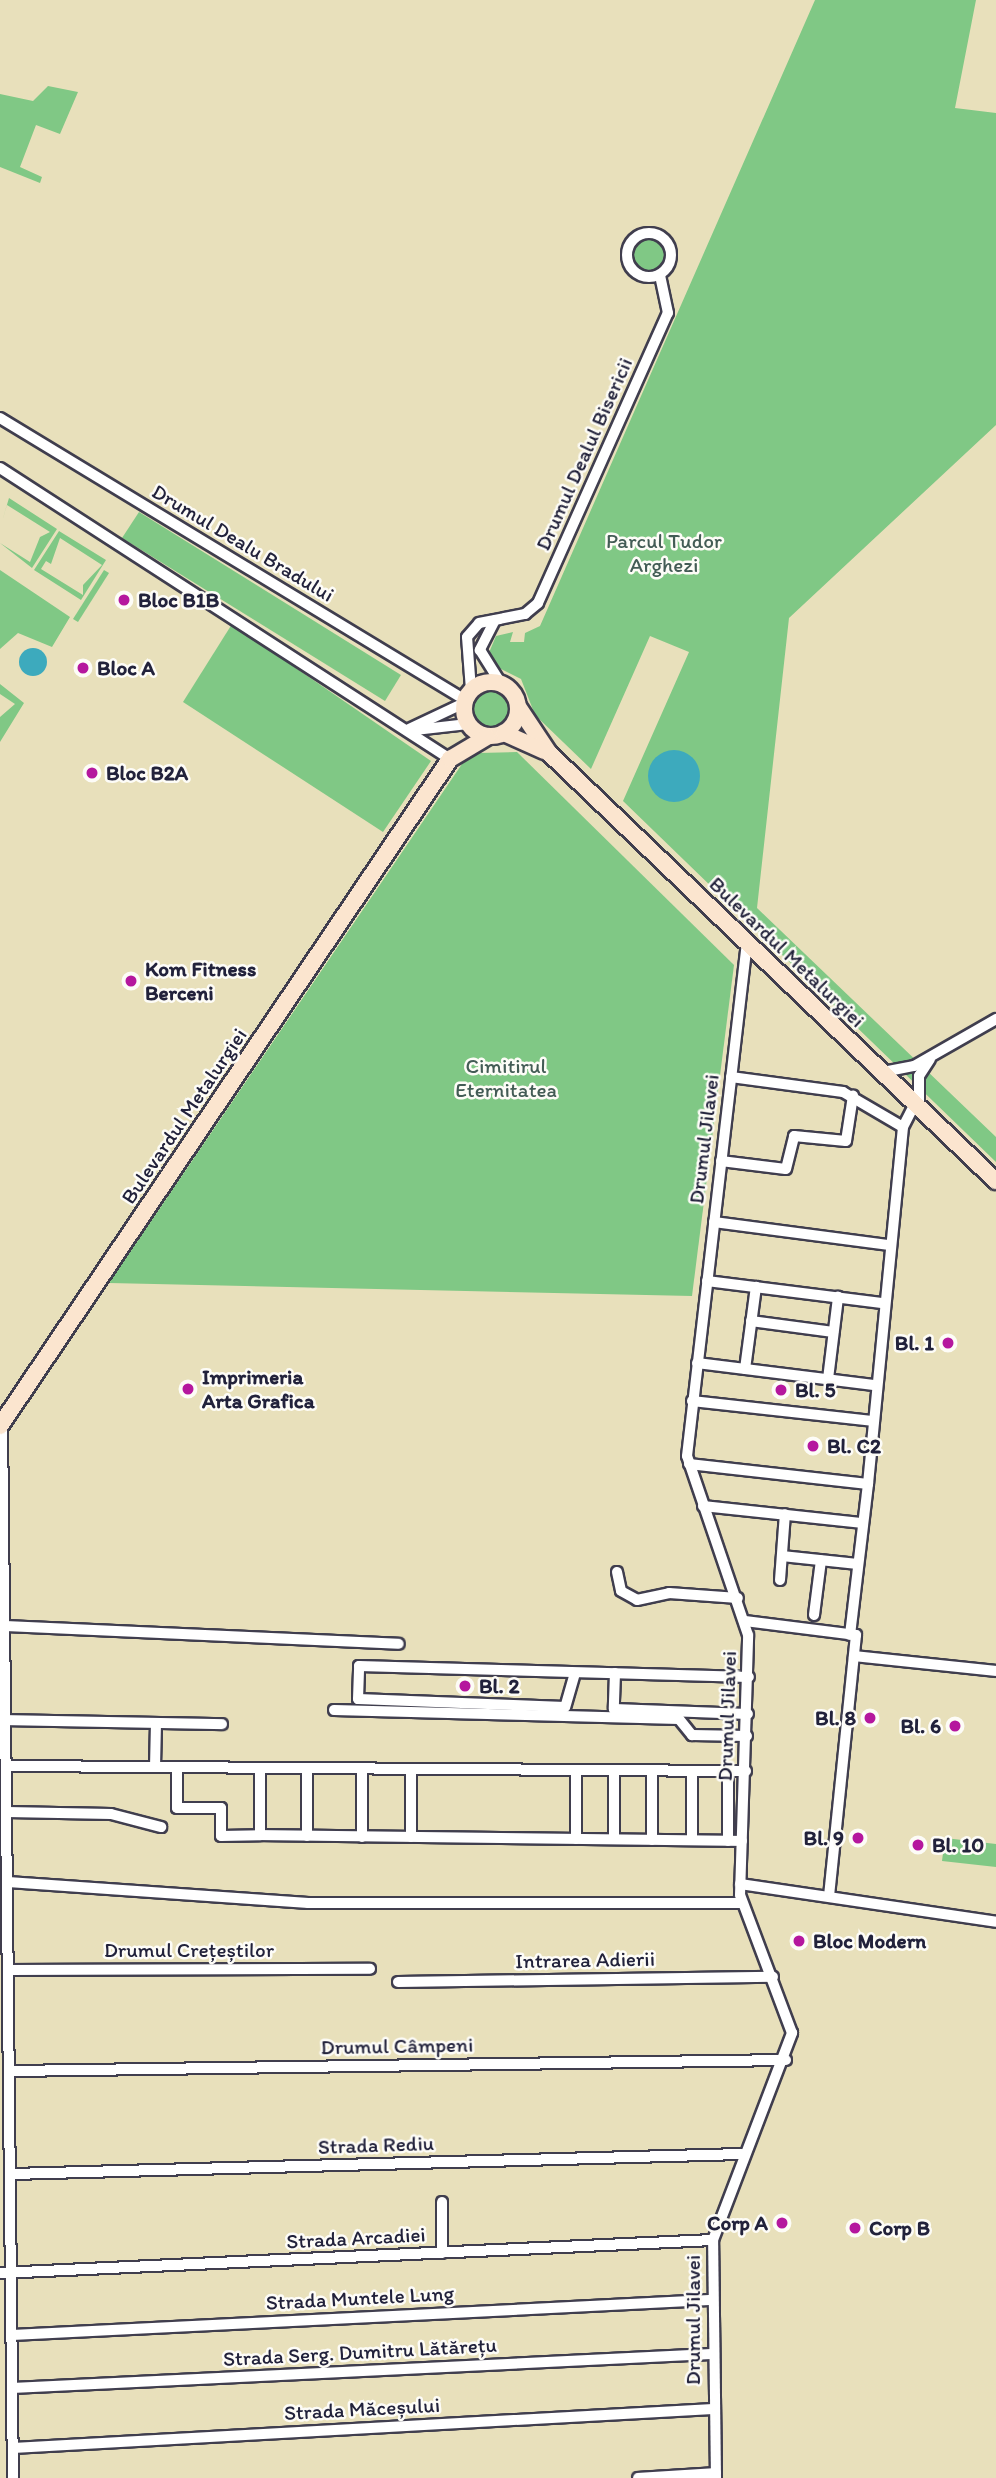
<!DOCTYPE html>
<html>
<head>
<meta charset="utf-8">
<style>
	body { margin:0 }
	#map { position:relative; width:996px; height:2478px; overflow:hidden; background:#e8e0bb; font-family:Itim,sans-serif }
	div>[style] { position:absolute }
	.green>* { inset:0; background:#80c885 }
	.round { border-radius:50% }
	.water>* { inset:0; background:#3daabd }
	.roads { filter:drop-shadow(2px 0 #403e4e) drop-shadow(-2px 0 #403e4e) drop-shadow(0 2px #403e4e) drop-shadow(0 -2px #403e4e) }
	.minor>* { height:10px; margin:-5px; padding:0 5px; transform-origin:5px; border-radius:5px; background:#fff }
	.minor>.ring { margin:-5px; padding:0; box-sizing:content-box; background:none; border:10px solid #fff; border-radius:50% }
	.secondary>* { height:16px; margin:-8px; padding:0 8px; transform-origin:8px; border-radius:8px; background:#fbe5cf }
	.secondary>.ring { margin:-8px; padding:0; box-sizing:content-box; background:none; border:16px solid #fbe5cf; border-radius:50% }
	.dots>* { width:19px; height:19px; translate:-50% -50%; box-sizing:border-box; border:4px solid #fdfcf7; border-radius:50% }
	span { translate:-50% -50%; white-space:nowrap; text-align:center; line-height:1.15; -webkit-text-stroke:5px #fdfcf7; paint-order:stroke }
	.street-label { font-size:21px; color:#22223b }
	.park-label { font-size:21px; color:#435c55 }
	.poi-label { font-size:21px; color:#22223b; font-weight:700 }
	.left { translate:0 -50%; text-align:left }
	.right { translate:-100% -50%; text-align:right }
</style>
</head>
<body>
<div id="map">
	<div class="green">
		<i style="clip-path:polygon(815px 0,976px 0,955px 108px,996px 113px,996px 425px,789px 618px,757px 908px,996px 1137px,996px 1162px,623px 801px,689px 652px,650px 636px,591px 769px,535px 715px,521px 679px,497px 667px,488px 655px,496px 636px,513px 632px,510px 642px,524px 642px,525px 633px,540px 626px)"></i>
		<i style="clip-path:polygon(48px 86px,78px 92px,60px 134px,36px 125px,20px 167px,42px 177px,40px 183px,0 167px,0 94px,33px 101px)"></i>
		<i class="round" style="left:630px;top:236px;width:38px;height:38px"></i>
		<i style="clip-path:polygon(9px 498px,57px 529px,32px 568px,0 543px,30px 562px,40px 537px,50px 532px,7px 505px,0 528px)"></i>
		<i style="clip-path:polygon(139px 512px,401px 675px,385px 701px,122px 538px)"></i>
		<i style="clip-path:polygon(evenodd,59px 531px,106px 560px,81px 600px,34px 570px,59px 531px,60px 538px,102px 565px,83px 585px,83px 595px,41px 569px,46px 561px,51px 564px,60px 538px)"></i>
		<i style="clip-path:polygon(0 570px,70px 617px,52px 647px,18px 633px,0 649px)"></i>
		<i style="clip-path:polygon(104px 570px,109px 573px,78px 622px,73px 619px)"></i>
		<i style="clip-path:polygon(232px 624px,431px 761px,383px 832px,183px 702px)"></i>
		<i style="clip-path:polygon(0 684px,24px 703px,0 742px,0 717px,15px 704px,0 694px)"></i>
		<i class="round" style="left:471px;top:689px;width:40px;height:40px"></i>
		<i style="clip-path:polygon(517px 752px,734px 965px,692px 1296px,109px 1283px,462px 764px,478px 753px)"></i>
		<i style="clip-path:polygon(945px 1838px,996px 1844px,996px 1867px,942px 1861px)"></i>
	</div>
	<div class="water">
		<i class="round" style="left:19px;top:648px;width:28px;height:28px"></i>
		<i class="round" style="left:648px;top:750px;width:52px;height:52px"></i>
	</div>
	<div class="roads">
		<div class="minor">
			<i class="ring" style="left:627px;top:233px;width:34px;height:34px"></i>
			<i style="left:0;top:418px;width:544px;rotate:31.23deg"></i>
			<i style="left:0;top:468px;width:536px;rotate:32.89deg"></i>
			<i style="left:495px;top:620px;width:34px;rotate:117deg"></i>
			<i style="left:480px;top:650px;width:39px;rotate:58deg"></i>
			<i style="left:471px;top:690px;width:53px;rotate:-94.3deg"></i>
			<i style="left:467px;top:637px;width:18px;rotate:-49deg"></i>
			<i style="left:479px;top:623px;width:47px;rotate:-11.1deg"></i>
			<i style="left:525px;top:614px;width:17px;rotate:-40deg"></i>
			<i style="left:538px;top:603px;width:318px;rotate:-65.9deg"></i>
			<i style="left:668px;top:313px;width:39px;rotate:-102deg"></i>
			<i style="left:409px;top:729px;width:61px;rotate:-25.3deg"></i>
			<i style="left:415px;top:730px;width:53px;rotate:-6.5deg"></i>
			<i style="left:883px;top:1072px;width:32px;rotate:-11deg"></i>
			<i style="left:914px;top:1066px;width:95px;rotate:-29.8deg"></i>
			<i style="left:731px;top:1077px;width:113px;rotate:7.6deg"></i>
			<i style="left:843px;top:1092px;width:69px;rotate:30.3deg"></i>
			<i style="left:919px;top:1106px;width:30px;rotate:-90deg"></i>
			<i style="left:919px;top:1076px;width:20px;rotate:-57deg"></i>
			<i style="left:721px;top:1161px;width:65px;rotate:7deg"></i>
			<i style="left:786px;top:1169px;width:34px;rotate:-76deg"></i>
			<i style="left:794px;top:1136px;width:52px;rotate:5.5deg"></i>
			<i style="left:846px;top:1141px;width:46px;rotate:-81.2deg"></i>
			<i style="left:714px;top:1222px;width:177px;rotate:7.5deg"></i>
			<i style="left:707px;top:1281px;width:176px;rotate:7.2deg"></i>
			<i style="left:751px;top:1321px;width:83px;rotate:7.6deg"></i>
			<i style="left:697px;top:1363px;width:178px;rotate:7.1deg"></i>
			<i style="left:745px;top:1369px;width:83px;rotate:-82.4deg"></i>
			<i style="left:828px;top:1379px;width:83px;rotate:-83deg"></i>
			<i style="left:692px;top:1401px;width:181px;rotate:6.3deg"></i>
			<i style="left:2px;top:1418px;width:1060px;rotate:89.41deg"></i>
			<i style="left:689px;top:1464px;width:180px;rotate:6.4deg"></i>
			<i style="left:868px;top:1484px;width:152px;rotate:96.8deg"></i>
			<i style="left:868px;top:1484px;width:359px;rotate:-84.4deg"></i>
			<i style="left:903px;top:1127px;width:27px;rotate:-63deg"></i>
			<i style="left:703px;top:1506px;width:161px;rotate:6.1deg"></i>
			<i style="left:782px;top:1556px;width:76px;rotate:6deg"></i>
			<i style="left:617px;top:1572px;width:19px;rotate:78deg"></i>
			<i style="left:621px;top:1591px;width:18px;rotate:29deg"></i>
			<i style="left:637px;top:1600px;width:33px;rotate:-12deg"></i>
			<i style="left:669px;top:1593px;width:69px;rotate:4.1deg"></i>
			<i style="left:780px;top:1580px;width:66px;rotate:-85.7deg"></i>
			<i style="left:814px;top:1615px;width:55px;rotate:-82.7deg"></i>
			<i style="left:745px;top:1621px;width:112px;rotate:7.2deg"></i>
			<i style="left:856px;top:1635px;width:262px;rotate:95.9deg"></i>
			<i style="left:5px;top:1626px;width:394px;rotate:2.6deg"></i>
			<i style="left:854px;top:1656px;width:143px;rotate:6deg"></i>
			<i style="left:575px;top:1673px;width:35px;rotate:106deg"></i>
			<i style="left:565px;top:1707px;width:207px;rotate:-177.8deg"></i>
			<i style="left:358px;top:1699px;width:33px;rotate:-88deg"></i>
			<i style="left:359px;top:1666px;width:390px;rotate:1.6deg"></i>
			<i style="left:615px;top:1673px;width:36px;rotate:92deg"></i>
			<i style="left:614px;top:1709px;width:134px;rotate:2.1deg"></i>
			<i style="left:334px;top:1710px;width:345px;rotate:1.5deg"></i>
			<i style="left:679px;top:1719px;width:21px;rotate:51deg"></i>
			<i style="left:692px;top:1735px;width:55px;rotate:1deg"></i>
			<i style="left:6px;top:1720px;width:216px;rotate:1.1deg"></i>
			<i style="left:6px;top:1766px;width:740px;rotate:0.39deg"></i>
			<i style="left:155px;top:1767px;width:44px;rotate:-88.7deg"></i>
			<i style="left:177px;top:1767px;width:41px;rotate:90deg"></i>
			<i style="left:177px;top:1808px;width:44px"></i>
			<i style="left:221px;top:1808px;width:28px;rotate:90deg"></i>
			<i style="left:221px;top:1836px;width:39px;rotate:-1deg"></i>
			<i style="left:260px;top:1768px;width:67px;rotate:90deg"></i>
			<i style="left:260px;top:1835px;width:482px;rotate:0.7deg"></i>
			<i style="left:307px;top:1768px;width:68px;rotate:90deg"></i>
			<i style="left:362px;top:1768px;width:69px;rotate:90deg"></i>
			<i style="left:411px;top:1769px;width:68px;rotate:90deg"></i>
			<i style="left:576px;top:1770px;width:69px;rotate:90deg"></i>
			<i style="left:614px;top:1770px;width:69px;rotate:90deg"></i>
			<i style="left:652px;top:1770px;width:70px;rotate:90deg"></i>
			<i style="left:692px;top:1771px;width:69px;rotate:90deg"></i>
			<i style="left:728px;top:1771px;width:70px;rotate:90deg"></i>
			<i style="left:7px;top:1812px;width:104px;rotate:1.1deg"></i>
			<i style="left:111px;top:1814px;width:52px;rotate:14.6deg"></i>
			<i style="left:8px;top:1882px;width:301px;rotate:4deg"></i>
			<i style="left:308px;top:1903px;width:433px"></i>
			<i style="left:740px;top:1884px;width:259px;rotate:8.4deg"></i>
			<i style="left:9px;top:1970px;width:361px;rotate:-0.2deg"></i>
			<i style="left:398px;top:1982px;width:375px;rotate:-0.8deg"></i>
			<i style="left:10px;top:2071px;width:776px;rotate:-0.81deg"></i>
			<i style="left:12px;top:2174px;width:730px;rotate:-1.57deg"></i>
			<i style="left:442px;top:2202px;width:51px;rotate:90deg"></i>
			<i style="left:0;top:2273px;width:714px;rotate:-2.65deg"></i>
			<i style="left:12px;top:2335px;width:698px;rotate:-2.87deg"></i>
			<i style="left:12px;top:2388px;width:700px;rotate:-2.78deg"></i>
			<i style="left:13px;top:2448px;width:701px;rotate:-3.19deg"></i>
			<i style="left:638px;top:2478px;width:78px;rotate:-3.7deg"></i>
			<i style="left:716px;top:2478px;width:238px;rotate:-90.7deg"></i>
			<i style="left:713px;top:2240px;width:222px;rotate:-69.1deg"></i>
			<i style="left:792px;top:2033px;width:147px;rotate:-110.6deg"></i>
			<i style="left:740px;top:1895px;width:260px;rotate:-88.2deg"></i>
			<i style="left:748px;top:1635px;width:189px;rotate:-108.8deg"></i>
			<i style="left:687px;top:1456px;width:517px;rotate:-83.34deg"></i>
		</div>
		<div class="secondary">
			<i class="ring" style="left:464px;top:682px;width:38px;height:38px"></i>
			<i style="left:519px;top:708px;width:54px;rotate:56.3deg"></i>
			<i style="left:549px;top:753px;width:619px;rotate:43.76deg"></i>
			<i style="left:504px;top:733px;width:44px;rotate:24.2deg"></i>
			<i style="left:0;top:1426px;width:805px;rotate:-55.99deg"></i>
			<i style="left:450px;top:759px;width:43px;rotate:-30.7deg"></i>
		</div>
	</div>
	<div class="dots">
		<i style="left:124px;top:600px;background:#b5179e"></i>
		<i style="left:83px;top:668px;background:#b5179e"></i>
		<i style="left:92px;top:773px;background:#b5179e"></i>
		<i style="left:131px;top:981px;background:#b5179e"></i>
		<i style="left:948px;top:1343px;background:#b5179e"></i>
		<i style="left:188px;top:1389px;background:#b5179e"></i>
		<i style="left:781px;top:1390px;background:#b5179e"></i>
		<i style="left:813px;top:1446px;background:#b5179e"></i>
		<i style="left:465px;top:1686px;background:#b5179e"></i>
		<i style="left:870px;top:1718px;background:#b5179e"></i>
		<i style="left:955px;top:1726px;background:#b5179e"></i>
		<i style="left:858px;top:1838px;background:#b5179e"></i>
		<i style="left:918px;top:1845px;background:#b5179e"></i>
		<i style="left:799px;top:1941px;background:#b5179e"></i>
		<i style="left:782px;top:2223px;background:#b5179e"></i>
		<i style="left:855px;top:2228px;background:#b5179e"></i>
	</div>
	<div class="street-label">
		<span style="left:584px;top:454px;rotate:-66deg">Drumul Dealul Bisericii</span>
		<span style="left:243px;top:543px;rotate:31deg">Drumul Dealu Bradului</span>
		<span style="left:787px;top:952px;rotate:44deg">Bulevardul Metalurgiei</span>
		<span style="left:184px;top:1116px;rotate:-56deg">Bulevardul Metalurgiei</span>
		<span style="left:704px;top:1139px;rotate:-83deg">Drumul Jilavei</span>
		<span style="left:727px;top:1716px;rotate:-88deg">Drumul Jilavei</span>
		<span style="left:189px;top:1950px">Drumul Crețeștilor</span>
		<span style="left:585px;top:1960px;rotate:-1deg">Intrarea Adierii</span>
		<span style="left:397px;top:2046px;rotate:-1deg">Drumul Câmpeni</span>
		<span style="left:376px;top:2145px;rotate:-2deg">Strada Rediu</span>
		<span style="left:356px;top:2238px;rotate:-3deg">Strada Arcadiei</span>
		<span style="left:360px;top:2298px;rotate:-3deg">Strada Muntele Lung</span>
		<span style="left:693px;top:2320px;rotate:-90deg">Drumul Jilavei</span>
		<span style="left:360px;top:2352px;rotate:-3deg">Strada Serg. Dumitru Lătărețu</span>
		<span style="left:362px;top:2409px;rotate:-3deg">Strada Măceșului</span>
	</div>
	<div class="park-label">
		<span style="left:664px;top:553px">Parcul Tudor<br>Arghezi</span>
		<span style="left:506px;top:1078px">Cimitirul<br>Eternitatea</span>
	</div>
	<div class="poi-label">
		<span class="left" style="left:138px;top:600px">Bloc B1B</span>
		<span class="left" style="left:97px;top:668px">Bloc A</span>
		<span class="left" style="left:106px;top:773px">Bloc B2A</span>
		<span class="left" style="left:145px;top:981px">Kom Fitness<br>Berceni</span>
		<span class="right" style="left:934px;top:1343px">Bl. 1</span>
		<span class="left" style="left:202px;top:1389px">Imprimeria<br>Arta Grafica</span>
		<span class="left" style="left:795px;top:1390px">Bl. 5</span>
		<span class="left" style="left:827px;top:1446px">Bl. C2</span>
		<span class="left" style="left:479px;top:1686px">Bl. 2</span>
		<span class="right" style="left:856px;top:1718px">Bl. 8</span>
		<span class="right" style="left:941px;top:1726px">Bl. 6</span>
		<span class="right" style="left:844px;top:1838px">Bl. 9</span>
		<span class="left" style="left:932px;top:1845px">Bl. 10</span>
		<span class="left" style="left:813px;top:1941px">Bloc Modern</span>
		<span class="right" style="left:768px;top:2223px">Corp A</span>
		<span class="left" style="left:869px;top:2228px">Corp B</span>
	</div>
</div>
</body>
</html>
